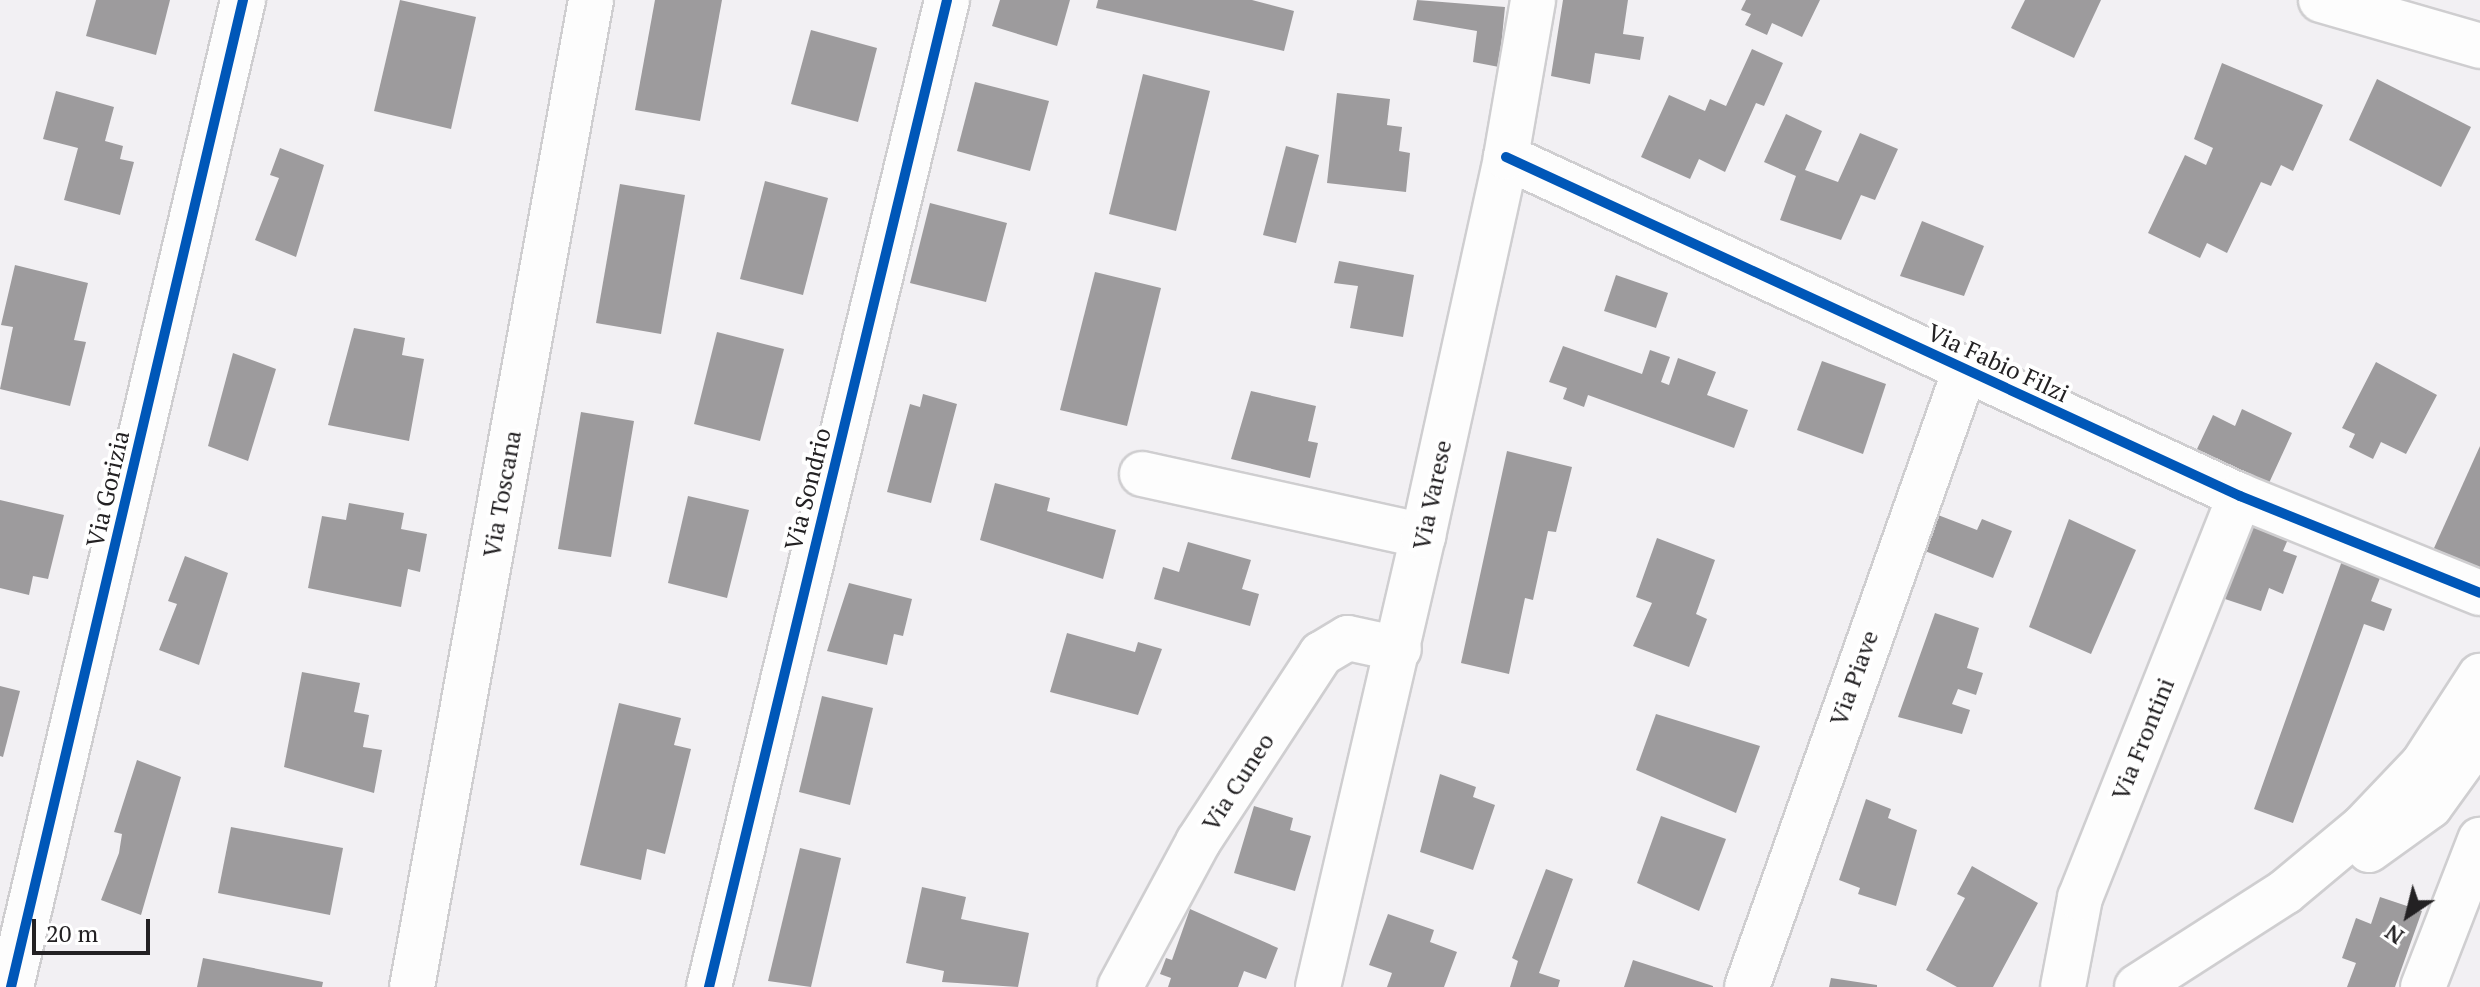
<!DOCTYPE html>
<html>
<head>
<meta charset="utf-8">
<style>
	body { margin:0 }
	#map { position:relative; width:2480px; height:987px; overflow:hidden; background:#f2f0f3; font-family:"PT Serif",serif }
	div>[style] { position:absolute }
	.building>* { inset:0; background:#9d9b9d }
	.roads { filter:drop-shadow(2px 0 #cfced0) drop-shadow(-2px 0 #cfced0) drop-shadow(0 2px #cfced0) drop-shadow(0 -2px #cfced0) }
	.minor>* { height:44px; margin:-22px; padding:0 22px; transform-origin:22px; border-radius:22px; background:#fdfdfd }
	.cycleway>* { height:10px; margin:-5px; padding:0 5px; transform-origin:5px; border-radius:5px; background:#0057b8 }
	span { translate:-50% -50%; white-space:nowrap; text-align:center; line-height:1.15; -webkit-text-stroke:8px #fff; paint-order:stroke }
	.street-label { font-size:24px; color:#232123 }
	.north { position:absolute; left:2368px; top:875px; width:80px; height:80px; -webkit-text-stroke:6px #fff; paint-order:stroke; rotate:215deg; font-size:22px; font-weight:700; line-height:32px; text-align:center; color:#232123 }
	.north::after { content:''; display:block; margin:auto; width:28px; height:36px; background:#232123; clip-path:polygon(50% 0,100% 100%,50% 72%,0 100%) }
	.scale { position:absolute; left:32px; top:919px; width:118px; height:36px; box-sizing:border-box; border:4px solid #232123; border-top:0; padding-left:10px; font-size:24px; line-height:28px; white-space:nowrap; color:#232123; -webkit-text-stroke:6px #fff; paint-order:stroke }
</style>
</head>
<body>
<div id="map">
	<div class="building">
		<i style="clip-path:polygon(96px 0,170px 0,156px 55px,86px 36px)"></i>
		<i style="clip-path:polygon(400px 0,476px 17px,451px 129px,374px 111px)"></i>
		<i style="clip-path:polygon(655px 0,722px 0,700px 121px,635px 110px)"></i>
		<i style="clip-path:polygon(1000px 0,1070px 0,1057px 46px,992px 26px)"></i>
		<i style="clip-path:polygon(1098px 0,1252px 0,1294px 11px,1284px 51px,1096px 8px)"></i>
		<i style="clip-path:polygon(1417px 0,1505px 7px,1499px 67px,1473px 62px,1477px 31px,1413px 20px)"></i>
		<i style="clip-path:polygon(1563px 0,1628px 0,1623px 34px,1644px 37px,1640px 60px,1595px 53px,1590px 84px,1551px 76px)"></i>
		<i style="clip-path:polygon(1746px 0,1820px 0,1802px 37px,1772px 23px,1767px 35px,1745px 25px,1751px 14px,1741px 10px)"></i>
		<i style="clip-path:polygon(2025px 0,2101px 0,2074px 58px,2011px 28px)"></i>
		<i style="clip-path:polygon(811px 30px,877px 48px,858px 122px,791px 104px)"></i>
		<i style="clip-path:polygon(1752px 49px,1783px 63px,1764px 106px,1756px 103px,1725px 172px,1699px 159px,1690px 179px,1641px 157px,1669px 95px,1705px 111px,1710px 99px,1726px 106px)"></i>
		<i style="clip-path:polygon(2222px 63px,2323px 105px,2293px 171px,2281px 165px,2271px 186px,2261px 182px,2227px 253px,2207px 243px,2200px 258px,2148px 233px,2185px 155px,2206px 165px,2213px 148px,2194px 139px)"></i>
		<i style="clip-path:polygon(1143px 74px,1210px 91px,1176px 231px,1109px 214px)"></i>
		<i style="clip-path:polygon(2377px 79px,2471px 127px,2441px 187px,2349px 140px)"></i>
		<i style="clip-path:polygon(975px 82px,1049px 101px,1030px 171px,957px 151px)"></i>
		<i style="clip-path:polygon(56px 91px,114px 107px,105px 141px,123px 146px,120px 159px,134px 162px,120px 215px,64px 200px,78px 148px,43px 139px)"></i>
		<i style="clip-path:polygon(1337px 93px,1390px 99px,1387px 125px,1402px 127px,1399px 151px,1410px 153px,1406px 192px,1327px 183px)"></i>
		<i style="clip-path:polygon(1786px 114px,1822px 131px,1805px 170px,1838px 182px,1860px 133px,1898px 149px,1875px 200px,1861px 195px,1841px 240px,1780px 220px,1796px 176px,1764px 162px)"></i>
		<i style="clip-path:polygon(1286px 146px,1319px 155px,1296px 243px,1263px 235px)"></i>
		<i style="clip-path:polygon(280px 148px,324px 165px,296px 257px,255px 240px,279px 178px,270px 175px)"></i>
		<i style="clip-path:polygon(765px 181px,828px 198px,803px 295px,740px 279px)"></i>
		<i style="clip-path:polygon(620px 184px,685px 195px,661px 334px,596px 323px)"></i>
		<i style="clip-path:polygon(930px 203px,1007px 223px,986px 302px,910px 283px)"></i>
		<i style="clip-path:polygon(1922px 221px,1984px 246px,1964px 296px,1900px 276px)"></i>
		<i style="clip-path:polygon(1339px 261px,1414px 275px,1403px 337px,1350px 328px,1358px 286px,1334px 283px)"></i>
		<i style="clip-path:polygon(15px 265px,88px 283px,74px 340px,86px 342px,70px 406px,0 389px,13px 327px,1px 325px)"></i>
		<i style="clip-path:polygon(1095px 272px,1161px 288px,1127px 426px,1060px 410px)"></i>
		<i style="clip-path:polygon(1616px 275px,1668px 293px,1656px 328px,1604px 311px)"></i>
		<i style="clip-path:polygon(354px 328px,405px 338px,402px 355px,424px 359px,409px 441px,328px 425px)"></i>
		<i style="clip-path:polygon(717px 332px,784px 349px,760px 441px,694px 424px)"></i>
		<i style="clip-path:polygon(1563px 346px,1642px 374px,1650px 350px,1670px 357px,1661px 382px,1669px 385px,1678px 358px,1716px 372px,1707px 395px,1748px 410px,1734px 448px,1588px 395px,1584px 407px,1563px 399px,1567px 388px,1549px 382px)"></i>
		<i style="clip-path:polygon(233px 353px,276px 369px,248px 461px,208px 446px)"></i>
		<i style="clip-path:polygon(1822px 361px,1886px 384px,1863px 454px,1797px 430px)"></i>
		<i style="clip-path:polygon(2376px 362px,2437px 395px,2406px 454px,2381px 442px,2373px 459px,2349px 447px,2355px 434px,2342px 428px)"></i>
		<i style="clip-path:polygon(1251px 391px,1316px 406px,1308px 441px,1318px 443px,1310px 478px,1231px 459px)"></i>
		<i style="clip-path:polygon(923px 394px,957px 404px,931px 503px,887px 492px,910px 404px,920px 407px)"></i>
		<i style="clip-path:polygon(2242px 409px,2292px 433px,2269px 483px,2197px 449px,2213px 415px,2235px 426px)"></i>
		<i style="clip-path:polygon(581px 412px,634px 421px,611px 557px,558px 549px)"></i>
		<i style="clip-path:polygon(2480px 446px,2480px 580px,2430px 557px)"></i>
		<i style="clip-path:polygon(1507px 451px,1572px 467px,1556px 532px,1548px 531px,1533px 600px,1525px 598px,1509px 674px,1461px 663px)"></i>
		<i style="clip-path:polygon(995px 483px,1050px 498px,1047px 511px,1116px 530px,1103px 579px,980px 540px)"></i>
		<i style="clip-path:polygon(688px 496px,749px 510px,727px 598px,668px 583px)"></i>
		<i style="clip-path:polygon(0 500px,64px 515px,48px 579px,33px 576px,29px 595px,0 588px)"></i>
		<i style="clip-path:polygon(349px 503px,404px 513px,401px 529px,427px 534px,420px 572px,408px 569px,401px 607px,308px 588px,322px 516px,346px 520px)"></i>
		<i style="clip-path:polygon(1938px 515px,1977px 530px,1982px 519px,2012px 531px,1993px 578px,1925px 551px)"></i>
		<i style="clip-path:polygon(2069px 519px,2136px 550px,2091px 654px,2029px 627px)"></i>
		<i style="clip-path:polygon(2252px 521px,2289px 537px,2283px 551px,2297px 556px,2283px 594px,2269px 588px,2261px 611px,2225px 599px)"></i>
		<i style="clip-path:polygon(1657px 538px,1715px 560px,1696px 614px,1707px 619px,1689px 667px,1633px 646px,1652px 603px,1636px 597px)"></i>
		<i style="clip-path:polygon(1188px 542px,1251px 560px,1242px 589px,1259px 594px,1250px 626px,1154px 599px,1163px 567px,1179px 572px)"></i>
		<i style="clip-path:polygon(185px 556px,228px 573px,199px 665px,159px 650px,177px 604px,168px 601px)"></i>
		<i style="clip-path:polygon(2343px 558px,2382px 573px,2371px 601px,2392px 609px,2384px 631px,2364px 624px,2293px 823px,2254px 809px)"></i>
		<i style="clip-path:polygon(849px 583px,912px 599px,903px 636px,894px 634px,887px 665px,827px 651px)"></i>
		<i style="clip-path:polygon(1935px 613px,1979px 628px,1967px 668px,1983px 673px,1976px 695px,1958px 689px,1952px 704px,1970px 710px,1962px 734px,1898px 717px)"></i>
		<i style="clip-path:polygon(1067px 633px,1135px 652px,1138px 642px,1162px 649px,1138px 715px,1050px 692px)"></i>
		<i style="clip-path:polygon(302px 672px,360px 683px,354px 712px,369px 715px,363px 747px,382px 750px,374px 793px,284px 767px)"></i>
		<i style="clip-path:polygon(0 686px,20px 691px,3px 757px,0 756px)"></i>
		<i style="clip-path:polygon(822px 696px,873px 708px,850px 805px,799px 792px)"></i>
		<i style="clip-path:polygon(619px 703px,681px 718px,674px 745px,691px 749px,665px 854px,647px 849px,641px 880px,580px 865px)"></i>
		<i style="clip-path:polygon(1656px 714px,1760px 746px,1736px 813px,1636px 770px)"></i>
		<i style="clip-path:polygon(137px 760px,181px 777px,141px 915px,101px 900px,119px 853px,122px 834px,114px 832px)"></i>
		<i style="clip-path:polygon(1440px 774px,1476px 787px,1473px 797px,1495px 805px,1473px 870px,1420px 852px)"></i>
		<i style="clip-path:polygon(1866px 799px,1891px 809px,1888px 818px,1917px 830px,1896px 906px,1858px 894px,1860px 888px,1839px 880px)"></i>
		<i style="clip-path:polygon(1254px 806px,1293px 818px,1290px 830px,1311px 836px,1295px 891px,1234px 873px)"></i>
		<i style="clip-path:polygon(1661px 816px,1726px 839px,1699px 911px,1637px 883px)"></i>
		<i style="clip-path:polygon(231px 827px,343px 848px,330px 915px,218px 893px)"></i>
		<i style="clip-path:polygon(800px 848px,841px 858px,811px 987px,768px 981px)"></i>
		<i style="clip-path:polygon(1972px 866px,2038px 903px,1993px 987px,1957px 987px,1926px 970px,1965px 898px,1957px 894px)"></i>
		<i style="clip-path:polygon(1546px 869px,1573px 879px,1539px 973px,1560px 980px,1558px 987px,1510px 987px,1518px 961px,1512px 958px)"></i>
		<i style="clip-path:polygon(922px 887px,966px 897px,961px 919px,1029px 933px,1018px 987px,942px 982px,944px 971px,906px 963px)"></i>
		<i style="clip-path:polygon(2380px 897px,2422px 911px,2395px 987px,2347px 987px,2356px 963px,2342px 958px,2356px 918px,2371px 924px)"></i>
		<i style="clip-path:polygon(1190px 909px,1278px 948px,1266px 979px,1244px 971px,1238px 987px,1168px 987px,1171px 978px,1160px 974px,1166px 958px,1172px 960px)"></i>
		<i style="clip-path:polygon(1388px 914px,1434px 930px,1430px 942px,1457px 952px,1444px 987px,1387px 987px,1392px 973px,1369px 965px)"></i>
		<i style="clip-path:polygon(203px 958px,323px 982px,322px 987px,197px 987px)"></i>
		<i style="clip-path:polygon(1633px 960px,1713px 986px,1713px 987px,1624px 987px)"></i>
		<i style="clip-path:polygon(1831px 978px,1877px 985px,1877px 987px,1829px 987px)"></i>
	</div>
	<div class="roads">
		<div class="minor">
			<i style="left:2321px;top:0;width:166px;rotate:16.1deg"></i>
			<i style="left:1506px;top:157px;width:809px;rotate:24.79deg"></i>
			<i style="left:2240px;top:496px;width:259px;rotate:22deg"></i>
			<i style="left:1142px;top:474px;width:288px;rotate:12.4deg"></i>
			<i style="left:2369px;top:850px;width:75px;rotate:-35.8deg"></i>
			<i style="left:2430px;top:806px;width:85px;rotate:-54.1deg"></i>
			<i style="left:11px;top:987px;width:1014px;rotate:-76.77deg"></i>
			<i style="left:412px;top:987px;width:1003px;rotate:-79.72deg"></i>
			<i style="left:709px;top:987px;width:1015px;rotate:-76.44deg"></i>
			<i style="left:1120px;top:987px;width:165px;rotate:-61.7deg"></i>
			<i style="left:1198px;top:842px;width:225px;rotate:-56.8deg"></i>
			<i style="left:1321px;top:654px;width:31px;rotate:-31deg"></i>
			<i style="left:1348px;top:638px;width:52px;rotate:12.2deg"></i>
			<i style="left:1318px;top:987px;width:463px;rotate:-76.9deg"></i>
			<i style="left:1423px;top:536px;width:388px;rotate:-77.6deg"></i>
			<i style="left:1506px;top:157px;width:159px;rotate:-80.2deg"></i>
			<i style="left:1747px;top:987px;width:654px;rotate:-70.54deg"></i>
			<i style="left:2063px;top:987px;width:91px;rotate:-79.2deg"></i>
			<i style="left:2080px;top:898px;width:433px;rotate:-68.3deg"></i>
			<i style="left:2137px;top:987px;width:176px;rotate:-32.7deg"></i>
			<i style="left:2285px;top:892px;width:102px;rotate:-39.8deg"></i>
			<i style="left:2363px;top:827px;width:87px;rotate:-46.4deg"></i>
			<i style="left:2423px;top:764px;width:105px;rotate:-57.1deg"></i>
			<i style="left:2423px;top:987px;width:158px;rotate:-68.8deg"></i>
		</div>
	</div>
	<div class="cycleway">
		<i style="left:1506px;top:157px;width:809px;rotate:24.79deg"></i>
		<i style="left:2240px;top:496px;width:259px;rotate:22deg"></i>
		<i style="left:11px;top:987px;width:1014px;rotate:-76.77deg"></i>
		<i style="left:709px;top:987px;width:1015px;rotate:-76.44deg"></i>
	</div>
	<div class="street-label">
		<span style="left:1998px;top:363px;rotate:25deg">Via Fabio Filzi</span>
		<span style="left:108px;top:489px;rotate:-77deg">Via Gorizia</span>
		<span style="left:808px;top:489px;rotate:-76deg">Via Sondrio</span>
		<span style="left:502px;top:494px;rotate:-80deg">Via Toscana</span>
		<span style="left:1432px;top:495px;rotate:-78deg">Via Varese</span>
		<span style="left:1854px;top:678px;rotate:-70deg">Via Piave</span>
		<span style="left:2143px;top:739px;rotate:-68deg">Via Frontini</span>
		<span style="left:1238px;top:782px;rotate:-57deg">Via Cuneo</span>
	</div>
	<div class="north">N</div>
	<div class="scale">20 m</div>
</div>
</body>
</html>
